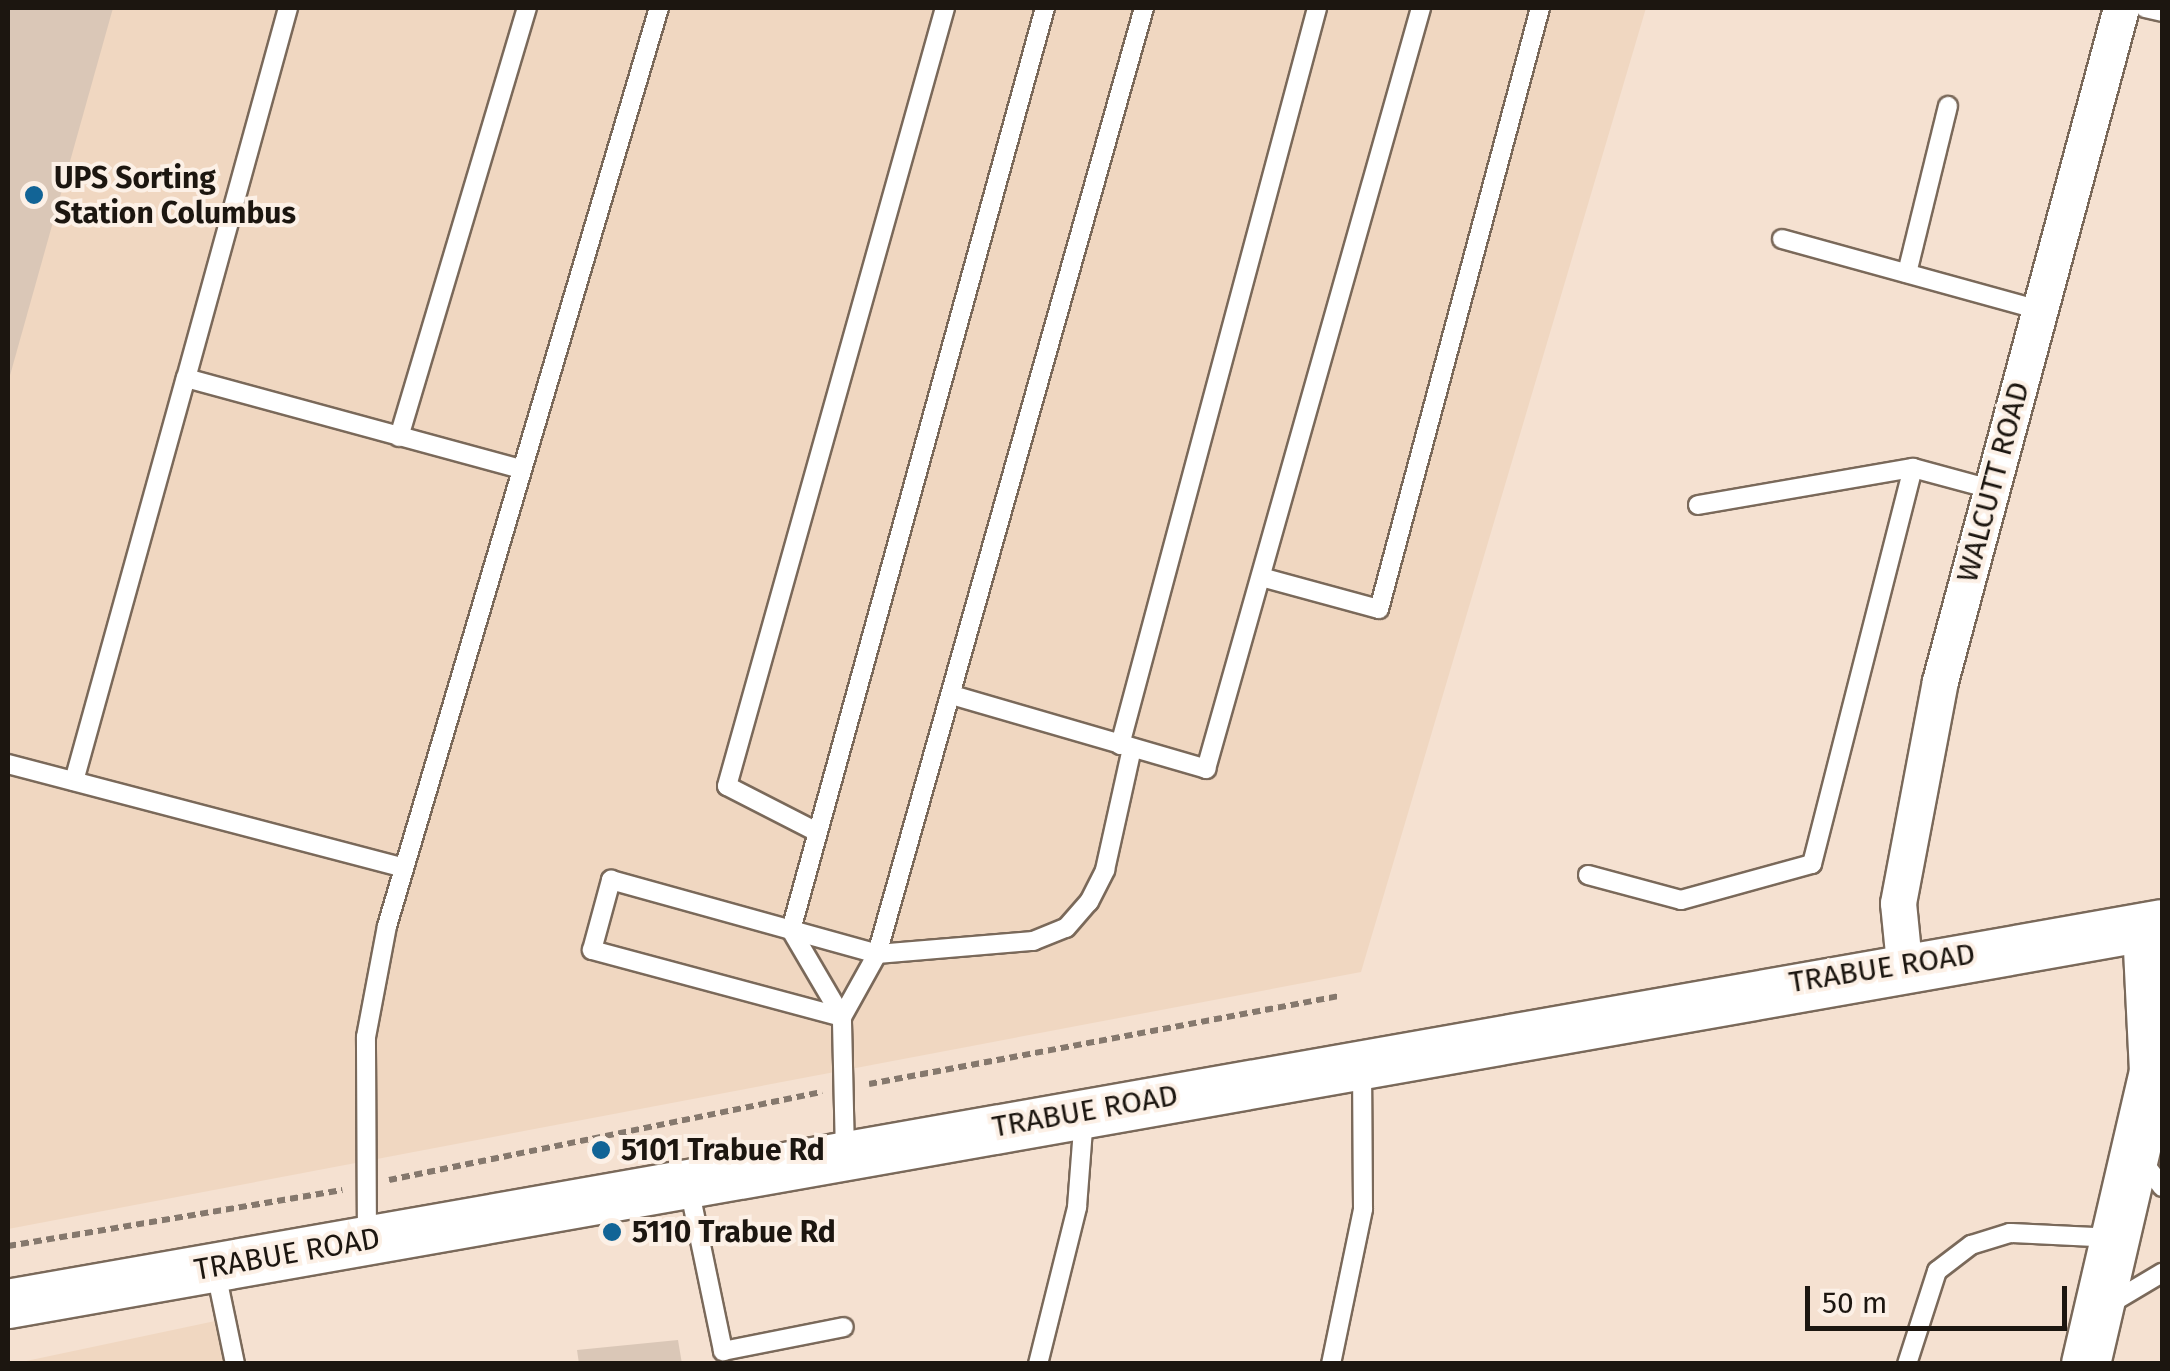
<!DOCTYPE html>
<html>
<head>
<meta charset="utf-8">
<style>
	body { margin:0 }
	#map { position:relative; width:2170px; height:1371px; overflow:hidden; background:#f5e1d1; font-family:"Fira Sans",sans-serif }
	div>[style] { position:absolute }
	.built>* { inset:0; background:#f0d7c1 }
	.building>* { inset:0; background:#dac7b7 }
	.path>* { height:6px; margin-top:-3px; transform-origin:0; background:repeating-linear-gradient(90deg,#85786d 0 8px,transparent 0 13px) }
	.roads { filter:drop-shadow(2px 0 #7a695a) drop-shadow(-2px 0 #7a695a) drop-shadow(0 2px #7a695a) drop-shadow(0 -2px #7a695a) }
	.lane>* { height:18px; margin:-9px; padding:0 9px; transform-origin:9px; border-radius:9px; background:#fff }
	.street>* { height:35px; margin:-17.5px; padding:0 17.5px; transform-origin:17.5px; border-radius:17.5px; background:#fff }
	.secondary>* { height:48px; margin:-24px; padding:0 24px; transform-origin:24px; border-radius:24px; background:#fff }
	.dots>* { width:28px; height:28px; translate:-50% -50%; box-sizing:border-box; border:5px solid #fcf0e6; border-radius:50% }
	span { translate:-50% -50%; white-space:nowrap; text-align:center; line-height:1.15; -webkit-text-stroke:8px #fcf0e6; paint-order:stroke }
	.poi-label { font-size:30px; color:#1c1610; font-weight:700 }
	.left { translate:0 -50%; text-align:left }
	.street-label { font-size:30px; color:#1c1610 }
	.frame { position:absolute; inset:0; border:10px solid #1c1610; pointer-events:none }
	.scale { position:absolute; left:1805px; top:1286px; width:262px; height:45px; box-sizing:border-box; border:5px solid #1c1610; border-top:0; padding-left:12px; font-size:30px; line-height:35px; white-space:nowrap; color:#1c1610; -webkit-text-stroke:8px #fcf0e6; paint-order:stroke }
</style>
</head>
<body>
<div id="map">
	<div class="built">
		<i style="clip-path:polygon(8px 8px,1646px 8px,1361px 972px,8px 1229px)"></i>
		<i style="clip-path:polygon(220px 1320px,228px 1364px,12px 1364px)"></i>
	</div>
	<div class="building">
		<i style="clip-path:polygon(8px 8px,113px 8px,9px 379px,8px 379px)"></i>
		<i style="clip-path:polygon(678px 1340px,682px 1364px,579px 1364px,577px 1350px)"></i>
	</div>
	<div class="path">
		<i style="left:869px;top:1084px;width:479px;rotate:-10.6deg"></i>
		<i style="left:389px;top:1180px;width:442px;rotate:-11.5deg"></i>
		<i style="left:8px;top:1246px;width:339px;rotate:-9.5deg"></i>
	</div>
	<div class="roads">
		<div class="lane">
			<i style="left:288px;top:8px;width:384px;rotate:105.4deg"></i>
			<i style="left:186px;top:378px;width:347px;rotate:15.2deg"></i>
			<i style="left:2145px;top:8px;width:17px;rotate:13deg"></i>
			<i style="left:1782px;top:239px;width:268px;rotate:15.4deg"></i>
			<i style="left:1907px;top:273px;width:172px;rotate:-76.2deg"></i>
			<i style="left:399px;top:437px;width:448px;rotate:-73.4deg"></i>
			<i style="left:1698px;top:505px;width:218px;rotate:-9.8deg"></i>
			<i style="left:1913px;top:468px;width:81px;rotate:15.1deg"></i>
			<i style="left:1261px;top:577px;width:122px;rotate:15.2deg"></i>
			<i style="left:1379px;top:609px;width:622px;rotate:-75deg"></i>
			<i style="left:952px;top:695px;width:265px;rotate:16.2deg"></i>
			<i style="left:1206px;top:769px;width:791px;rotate:-74.22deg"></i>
			<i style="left:1120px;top:745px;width:763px;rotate:-75.03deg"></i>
			<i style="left:8px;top:764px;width:407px;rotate:14.7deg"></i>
			<i style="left:74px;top:781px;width:418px;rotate:-74.5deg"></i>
			<i style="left:817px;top:832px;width:101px;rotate:-152.9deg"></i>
			<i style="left:727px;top:786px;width:808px;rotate:-74.35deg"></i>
			<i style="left:1588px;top:875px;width:96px;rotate:15deg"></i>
			<i style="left:1681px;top:900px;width:136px;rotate:-15.4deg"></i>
			<i style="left:1812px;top:864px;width:409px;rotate:-75.7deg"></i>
			<i style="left:842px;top:1017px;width:101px;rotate:-120.4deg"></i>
			<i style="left:791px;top:930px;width:956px;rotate:-74.6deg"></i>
			<i style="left:842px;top:1017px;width:259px;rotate:-165deg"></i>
			<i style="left:592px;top:950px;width:73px;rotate:-74.8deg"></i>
			<i style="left:611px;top:880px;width:276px;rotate:15.5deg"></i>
			<i style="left:877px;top:954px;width:157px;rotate:-4.8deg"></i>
			<i style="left:1033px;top:941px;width:35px;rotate:-22deg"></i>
			<i style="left:1066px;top:928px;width:35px;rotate:-49deg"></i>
			<i style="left:1089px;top:902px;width:36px;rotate:-63deg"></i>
			<i style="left:1105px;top:870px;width:125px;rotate:-77.5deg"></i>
			<i style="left:845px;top:1154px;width:137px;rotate:-91.3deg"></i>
			<i style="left:842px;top:1017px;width:72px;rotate:-60.9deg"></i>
			<i style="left:877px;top:954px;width:983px;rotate:-74.24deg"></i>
			<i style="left:2141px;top:1159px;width:35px;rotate:53deg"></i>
			<i style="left:688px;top:1183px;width:172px;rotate:78.2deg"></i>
			<i style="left:723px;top:1351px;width:123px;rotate:-11.2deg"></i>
			<i style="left:367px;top:1239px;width:202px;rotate:-90.3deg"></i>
			<i style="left:366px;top:1037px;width:113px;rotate:-79.3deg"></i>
			<i style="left:387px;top:926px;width:957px;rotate:-73.5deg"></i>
			<i style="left:215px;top:1268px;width:98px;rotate:78.2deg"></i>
			<i style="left:2108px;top:1305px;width:63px;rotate:-30.7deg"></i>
			<i style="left:1038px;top:1364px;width:162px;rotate:-76deg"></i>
			<i style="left:1077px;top:1207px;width:90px;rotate:-85.6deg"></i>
			<i style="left:1331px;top:1364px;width:158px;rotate:-78.3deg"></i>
			<i style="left:1363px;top:1209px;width:143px;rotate:-90.4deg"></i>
			<i style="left:1907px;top:1364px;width:98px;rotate:-72.1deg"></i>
			<i style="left:1937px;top:1271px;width:43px;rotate:-37.4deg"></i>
			<i style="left:1971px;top:1245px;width:41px;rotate:-17.1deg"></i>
			<i style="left:2010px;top:1233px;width:105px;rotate:2.7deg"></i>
		</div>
		<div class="street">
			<i style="left:1904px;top:963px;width:60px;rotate:-95.7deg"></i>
			<i style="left:1898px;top:903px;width:226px;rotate:-79.3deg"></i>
			<i style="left:1940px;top:681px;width:697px;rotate:-74.95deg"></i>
		</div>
		<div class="secondary">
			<i style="left:8px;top:1304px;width:2187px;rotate:-10deg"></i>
			<i style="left:2086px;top:1364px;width:300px;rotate:-76.9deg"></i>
			<i style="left:2154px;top:1072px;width:145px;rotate:-92.8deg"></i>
		</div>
	</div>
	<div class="dots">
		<i style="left:34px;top:195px;background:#126496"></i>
		<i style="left:601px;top:1150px;background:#126496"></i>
		<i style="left:612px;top:1232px;background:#126496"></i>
	</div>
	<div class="poi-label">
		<span class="left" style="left:54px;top:195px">UPS Sorting<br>Station Columbus</span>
		<span class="left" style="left:621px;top:1150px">5101 Trabue Rd</span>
		<span class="left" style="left:632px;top:1232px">5110 Trabue Rd</span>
	</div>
	<div class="street-label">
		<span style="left:1993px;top:482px;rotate:-75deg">WALCUTT ROAD</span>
		<span style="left:1882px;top:968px;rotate:-9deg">TRABUE ROAD</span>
		<span style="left:1085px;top:1111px;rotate:-10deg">TRABUE ROAD</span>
		<span style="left:287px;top:1254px;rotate:-10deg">TRABUE ROAD</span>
	</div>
	<div class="frame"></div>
	<div class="scale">50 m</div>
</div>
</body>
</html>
